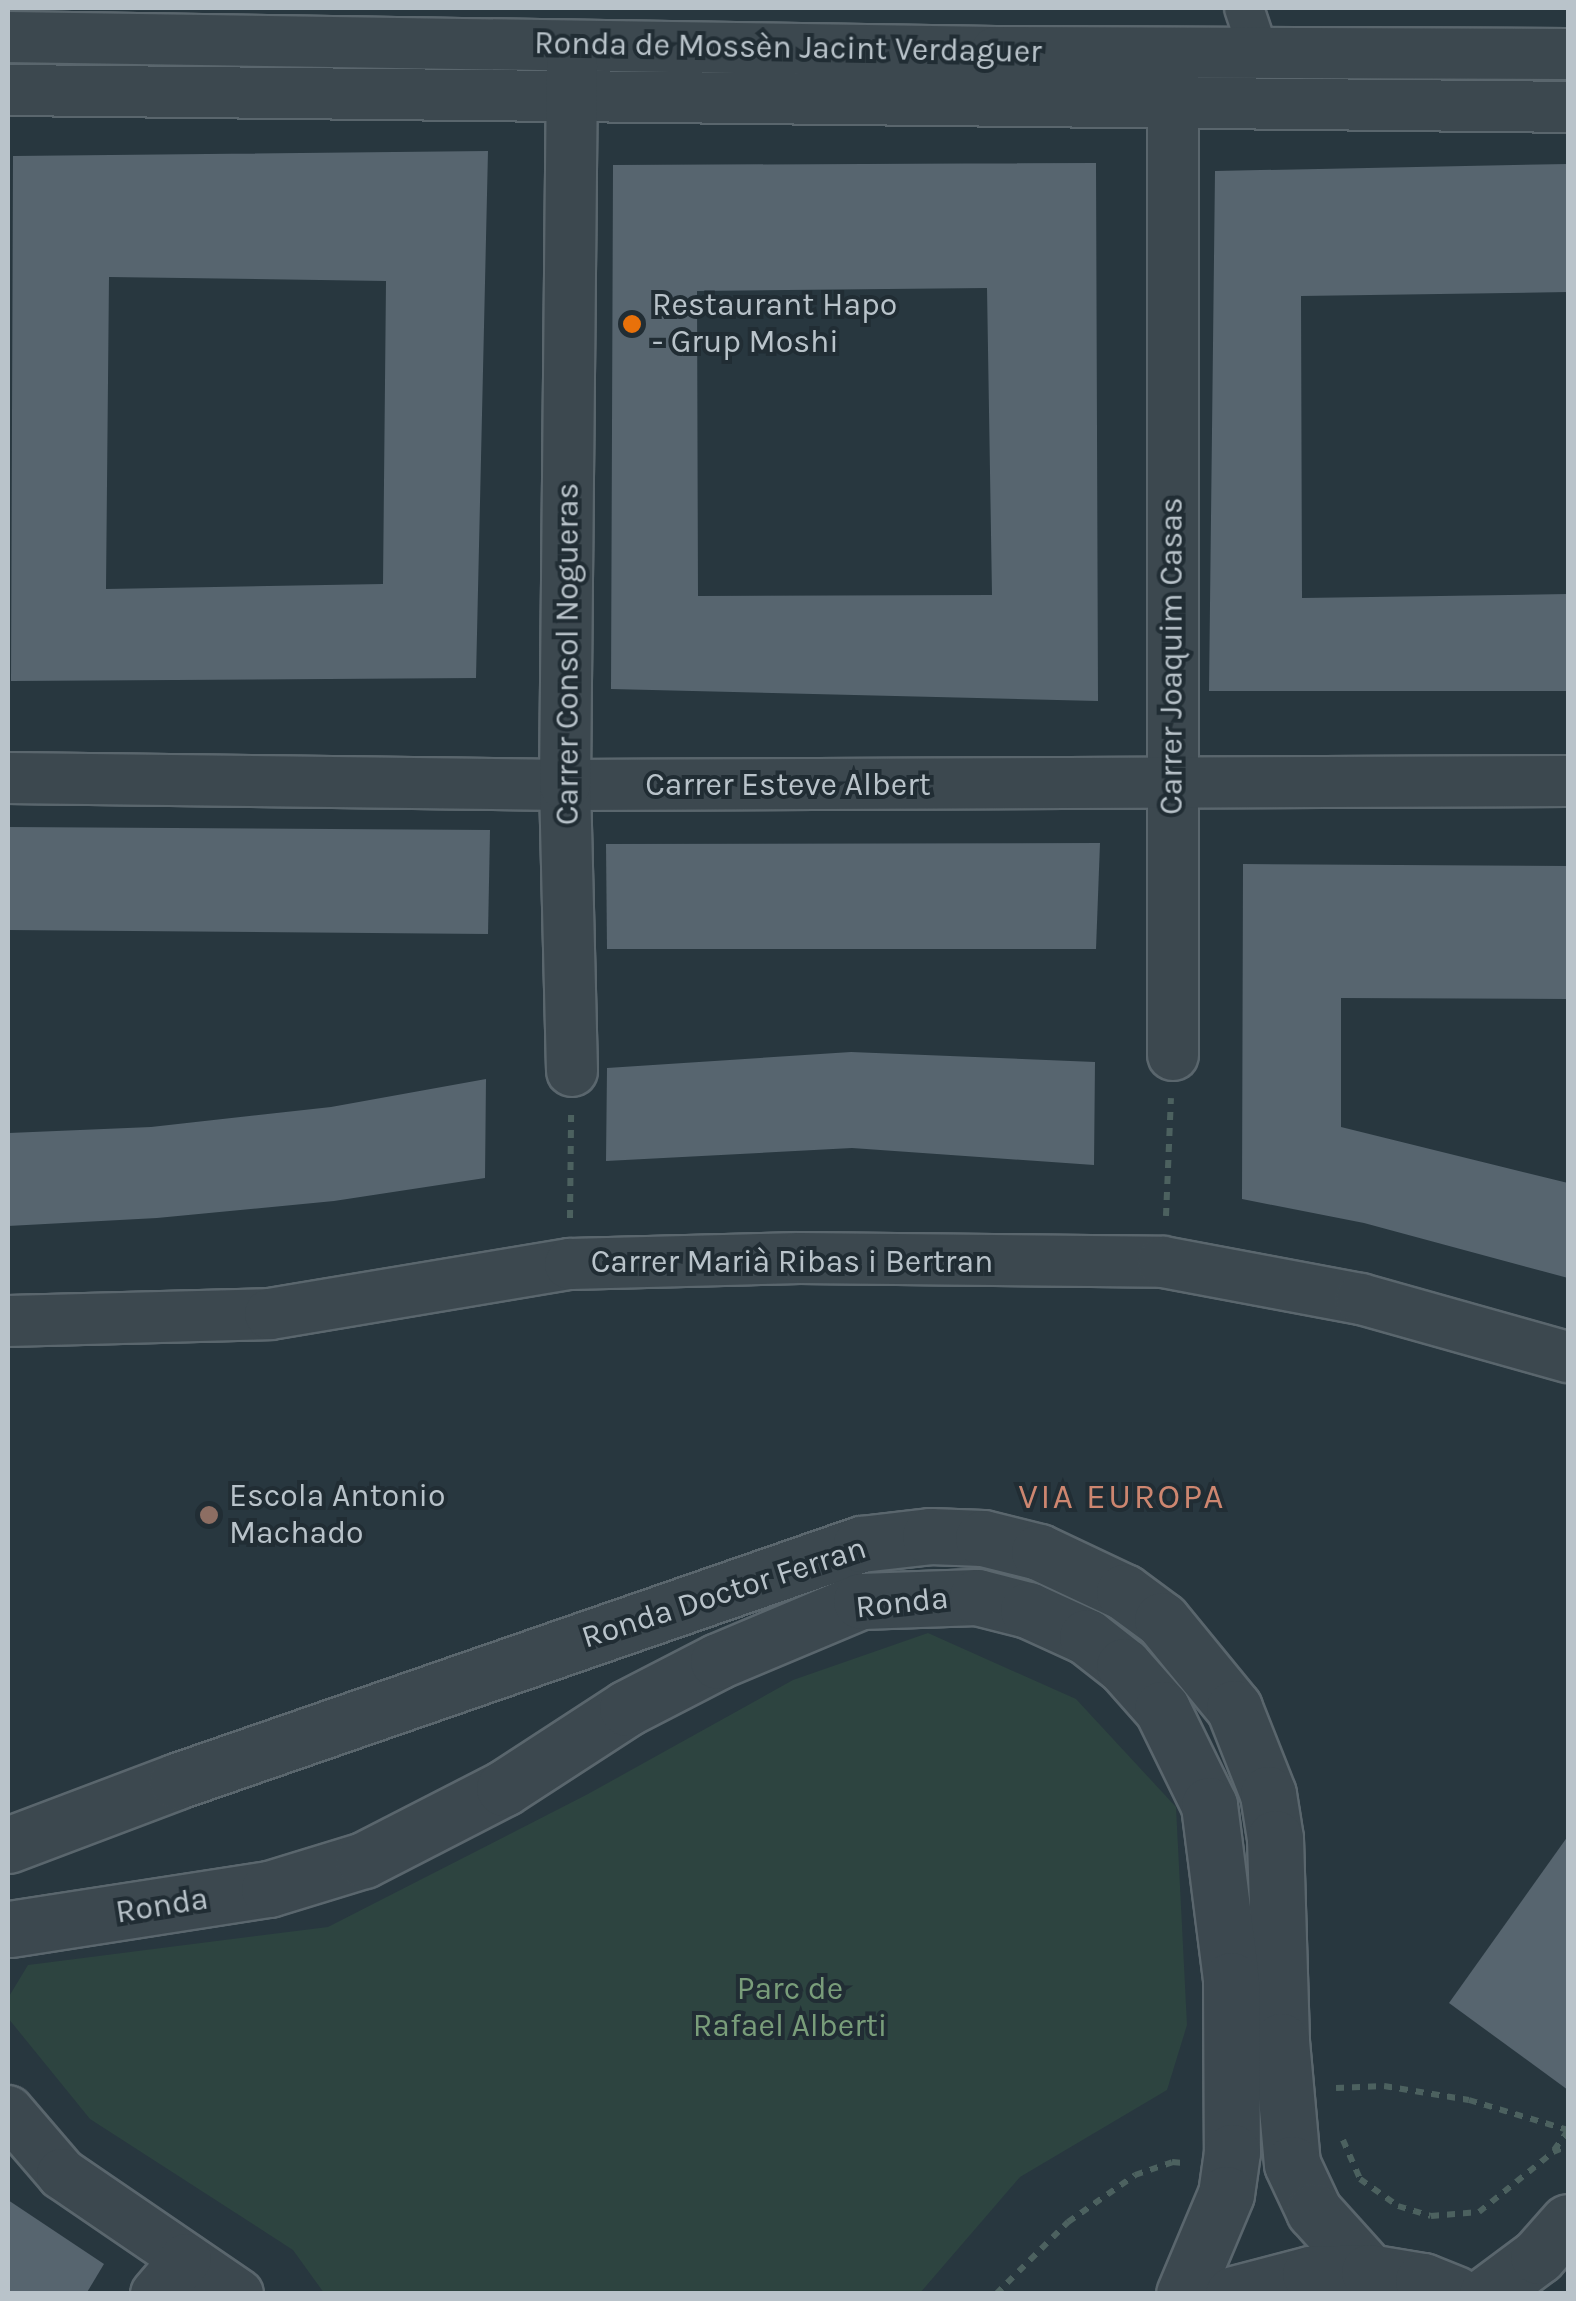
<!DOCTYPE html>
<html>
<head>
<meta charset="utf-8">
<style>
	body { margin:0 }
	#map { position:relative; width:1576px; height:2301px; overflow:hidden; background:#28373f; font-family:Karla,sans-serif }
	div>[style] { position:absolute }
	.green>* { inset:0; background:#2d4440 }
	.building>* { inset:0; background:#57656f }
	.path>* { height:6px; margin-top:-3px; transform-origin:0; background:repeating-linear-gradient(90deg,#4c615f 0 8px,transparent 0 16px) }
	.roads { filter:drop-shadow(2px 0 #5a666d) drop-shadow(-2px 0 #5a666d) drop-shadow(0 2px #5a666d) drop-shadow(0 -2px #5a666d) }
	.pedestrian>* { height:38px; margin:-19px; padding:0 19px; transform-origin:19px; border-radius:19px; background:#3c484f }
	.minor>* { height:50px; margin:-25px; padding:0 25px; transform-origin:25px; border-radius:25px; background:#3c484f }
	.tertiary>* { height:55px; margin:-27.5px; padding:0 27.5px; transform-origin:27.5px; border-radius:27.5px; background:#3c484f }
	.dots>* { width:28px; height:28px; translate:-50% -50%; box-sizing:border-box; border:5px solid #212d34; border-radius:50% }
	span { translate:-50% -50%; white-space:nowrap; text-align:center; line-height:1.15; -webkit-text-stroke:8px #212d34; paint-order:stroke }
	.street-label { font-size:32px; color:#b9c3ca }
	.poi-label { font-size:32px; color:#b9c3ca }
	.left { translate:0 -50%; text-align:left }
	.park-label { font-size:32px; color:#799d7a }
	.neighbourhood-label { font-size:35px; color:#cd8670; letter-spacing:2.5px }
	.frame { position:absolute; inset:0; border:10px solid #b9c3ca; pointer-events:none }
</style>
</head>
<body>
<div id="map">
	<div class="green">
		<i style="clip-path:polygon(928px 1633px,1076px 1699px,1176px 1807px,1187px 2025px,1167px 2090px,1020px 2177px,920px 2293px,324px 2293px,293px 2250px,90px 2119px,8px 2018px,8px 1998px,28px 1965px,328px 1927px,588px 1794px,793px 1680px)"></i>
	</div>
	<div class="building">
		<i style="clip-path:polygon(evenodd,488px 151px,476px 678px,11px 681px,13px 156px,488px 151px,109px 277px,386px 281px,383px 584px,106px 589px,109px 277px)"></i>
		<i style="clip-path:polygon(evenodd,1096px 163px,1098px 701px,611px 689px,613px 165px,1096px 163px,987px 288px,992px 595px,698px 596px,697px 291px,987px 288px)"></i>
		<i style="clip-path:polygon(1568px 164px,1568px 292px,1301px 296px,1302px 598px,1568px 594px,1568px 691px,1209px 691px,1215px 171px)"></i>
		<i style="clip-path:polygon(9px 827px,490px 830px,488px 934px,8px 930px)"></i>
		<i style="clip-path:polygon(1100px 843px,1096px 949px,607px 949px,606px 844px)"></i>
		<i style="clip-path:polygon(1243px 864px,1568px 866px,1568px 999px,1341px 998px,1341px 1127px,1568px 1183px,1568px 1278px,1364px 1223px,1242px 1199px)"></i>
		<i style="clip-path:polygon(851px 1052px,1095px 1062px,1094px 1165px,852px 1148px,606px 1161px,607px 1068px)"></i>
		<i style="clip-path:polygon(486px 1079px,485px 1178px,334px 1201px,157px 1218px,8px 1226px,9px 1133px,151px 1127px,331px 1107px)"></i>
		<i style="clip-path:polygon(1568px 1836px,1568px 2090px,1449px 2003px)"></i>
		<i style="clip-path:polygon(8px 2200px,104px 2264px,86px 2294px,8px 2294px)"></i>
	</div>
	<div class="path">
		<i style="left:1166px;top:1216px;width:118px;rotate:-87.6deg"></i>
		<i style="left:570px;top:1218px;width:103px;rotate:-89.4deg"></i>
		<i style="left:1336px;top:2088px;width:48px;rotate:-2.4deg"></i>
		<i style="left:1384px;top:2086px;width:86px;rotate:9.4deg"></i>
		<i style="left:1469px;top:2100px;width:103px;rotate:16.9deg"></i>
		<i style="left:1343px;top:2140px;width:43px;rotate:66.4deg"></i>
		<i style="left:1360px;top:2179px;width:47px;rotate:35.4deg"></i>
		<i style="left:1398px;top:2206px;width:34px;rotate:17deg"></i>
		<i style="left:1431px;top:2216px;width:48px;rotate:-4.8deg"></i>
		<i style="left:1479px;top:2212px;width:95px;rotate:-39deg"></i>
		<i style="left:1553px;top:2152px;width:16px;rotate:-22deg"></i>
		<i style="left:1554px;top:2150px;width:24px;rotate:-54deg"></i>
		<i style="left:996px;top:2294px;width:102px;rotate:-45deg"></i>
		<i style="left:1068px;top:2222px;width:82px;rotate:-35deg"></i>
		<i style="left:1135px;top:2175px;width:39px;rotate:-19deg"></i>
		<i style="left:1172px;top:2162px;width:11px;rotate:5deg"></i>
	</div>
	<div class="roads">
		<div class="pedestrian">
			<i style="left:1244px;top:8px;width:44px;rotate:71.6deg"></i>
		</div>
		<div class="minor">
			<i style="left:8px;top:37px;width:988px;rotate:0.87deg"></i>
			<i style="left:996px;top:52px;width:572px;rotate:0.2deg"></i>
			<i style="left:1173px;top:70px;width:985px;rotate:90deg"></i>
			<i style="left:8px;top:90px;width:1560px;rotate:0.62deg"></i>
			<i style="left:8px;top:778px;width:557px;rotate:0.72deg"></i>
			<i style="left:565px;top:785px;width:1003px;rotate:-0.23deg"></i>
			<i style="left:572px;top:1071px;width:286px;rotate:-91.4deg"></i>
			<i style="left:565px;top:785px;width:720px;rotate:-89.44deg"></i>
			<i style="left:8px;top:1321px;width:262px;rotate:-1.5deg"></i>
			<i style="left:270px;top:1314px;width:304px;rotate:-9.5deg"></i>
			<i style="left:570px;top:1264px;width:230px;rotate:-1.5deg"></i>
			<i style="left:800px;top:1258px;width:363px;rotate:0.6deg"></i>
			<i style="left:1163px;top:1262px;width:201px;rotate:10.6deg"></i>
			<i style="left:1361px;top:1299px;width:215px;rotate:15.7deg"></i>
			<i style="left:8px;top:2111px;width:83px;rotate:49.4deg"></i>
			<i style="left:62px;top:2174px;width:213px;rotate:34.3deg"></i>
			<i style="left:156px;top:2294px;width:46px;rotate:-49.4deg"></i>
		</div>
		<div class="tertiary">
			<i style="left:8px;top:1845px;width:181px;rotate:-20.7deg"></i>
			<i style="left:177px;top:1781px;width:724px;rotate:-19.11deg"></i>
			<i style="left:861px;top:1544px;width:69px;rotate:-6.6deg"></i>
			<i style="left:930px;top:1536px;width:53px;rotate:2.2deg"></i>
			<i style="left:983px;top:1538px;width:58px;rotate:14deg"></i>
			<i style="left:1039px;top:1552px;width:94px;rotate:25.2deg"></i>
			<i style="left:1124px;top:1592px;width:47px;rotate:36.4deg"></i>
			<i style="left:1162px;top:1620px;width:114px;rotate:50.7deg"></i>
			<i style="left:1234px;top:1708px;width:92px;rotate:68.4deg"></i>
			<i style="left:1268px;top:1794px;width:45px;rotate:81deg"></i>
			<i style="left:1275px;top:1838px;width:203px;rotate:88.3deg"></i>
			<i style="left:1281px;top:2041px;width:123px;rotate:84.9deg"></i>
			<i style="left:1292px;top:2164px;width:52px;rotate:64.9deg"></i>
			<i style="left:1314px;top:2211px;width:82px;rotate:48deg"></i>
			<i style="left:10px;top:1929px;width:262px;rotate:-8.8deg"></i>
			<i style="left:269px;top:1889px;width:99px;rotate:-17deg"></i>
			<i style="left:364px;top:1860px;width:157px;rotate:-27.2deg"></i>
			<i style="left:504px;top:1788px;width:147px;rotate:-33deg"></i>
			<i style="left:627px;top:1708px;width:102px;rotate:-27.3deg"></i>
			<i style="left:718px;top:1661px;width:155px;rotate:-22.8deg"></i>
			<i style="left:861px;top:1601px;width:116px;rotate:-2deg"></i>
			<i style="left:977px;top:1597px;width:53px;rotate:14.3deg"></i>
			<i style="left:1028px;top:1610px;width:65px;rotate:24.6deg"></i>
			<i style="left:1087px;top:1637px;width:47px;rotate:38.1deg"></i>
			<i style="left:1124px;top:1666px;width:57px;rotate:48.5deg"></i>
			<i style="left:1162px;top:1709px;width:107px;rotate:63.9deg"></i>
			<i style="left:1209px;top:1805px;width:176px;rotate:82.8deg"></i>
			<i style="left:1231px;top:1980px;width:172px;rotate:89.7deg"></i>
			<i style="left:1232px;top:2152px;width:42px;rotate:98.1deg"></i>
			<i style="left:1226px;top:2194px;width:108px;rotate:112.8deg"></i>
			<i style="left:1233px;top:2294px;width:80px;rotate:-14.6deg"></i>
			<i style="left:1310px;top:2274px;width:59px;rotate:-1.9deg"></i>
			<i style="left:1369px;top:2272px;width:55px;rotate:9.5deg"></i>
			<i style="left:1423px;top:2281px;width:35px;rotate:22deg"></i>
			<i style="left:1487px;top:2294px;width:64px;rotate:-36.7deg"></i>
			<i style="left:1538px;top:2256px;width:45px;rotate:-48.6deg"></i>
		</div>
	</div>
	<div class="dots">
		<i style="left:632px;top:324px;background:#e8710a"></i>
		<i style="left:209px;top:1515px;background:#8d6e63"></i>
	</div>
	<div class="street-label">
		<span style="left:788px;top:48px;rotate:1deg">Ronda de Mossèn Jacint Verdaguer</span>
		<span style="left:568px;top:654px;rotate:-90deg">Carrer Consol Nogueras</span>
		<span style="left:1172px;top:656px;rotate:-90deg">Carrer Joaquim Casas</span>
		<span style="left:788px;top:785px">Carrer Esteve Albert</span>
		<span style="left:792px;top:1262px">Carrer Marià Ribas i Bertran</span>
		<span style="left:724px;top:1593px;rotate:-18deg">Ronda Doctor Ferran</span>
		<span style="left:902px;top:1603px;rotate:-6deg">Ronda</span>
		<span style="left:162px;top:1906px;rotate:-9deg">Ronda</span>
	</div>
	<div class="poi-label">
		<span class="left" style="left:652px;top:324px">Restaurant Hapo<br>- Grup Moshi</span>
		<span class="left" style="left:229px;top:1515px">Escola Antonio<br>Machado</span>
	</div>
	<div class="park-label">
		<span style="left:790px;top:2008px">Parc de<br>Rafael Alberti</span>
	</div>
	<div class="neighbourhood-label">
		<span style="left:1122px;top:1497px">VIA EUROPA</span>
	</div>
	<div class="frame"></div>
</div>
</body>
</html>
